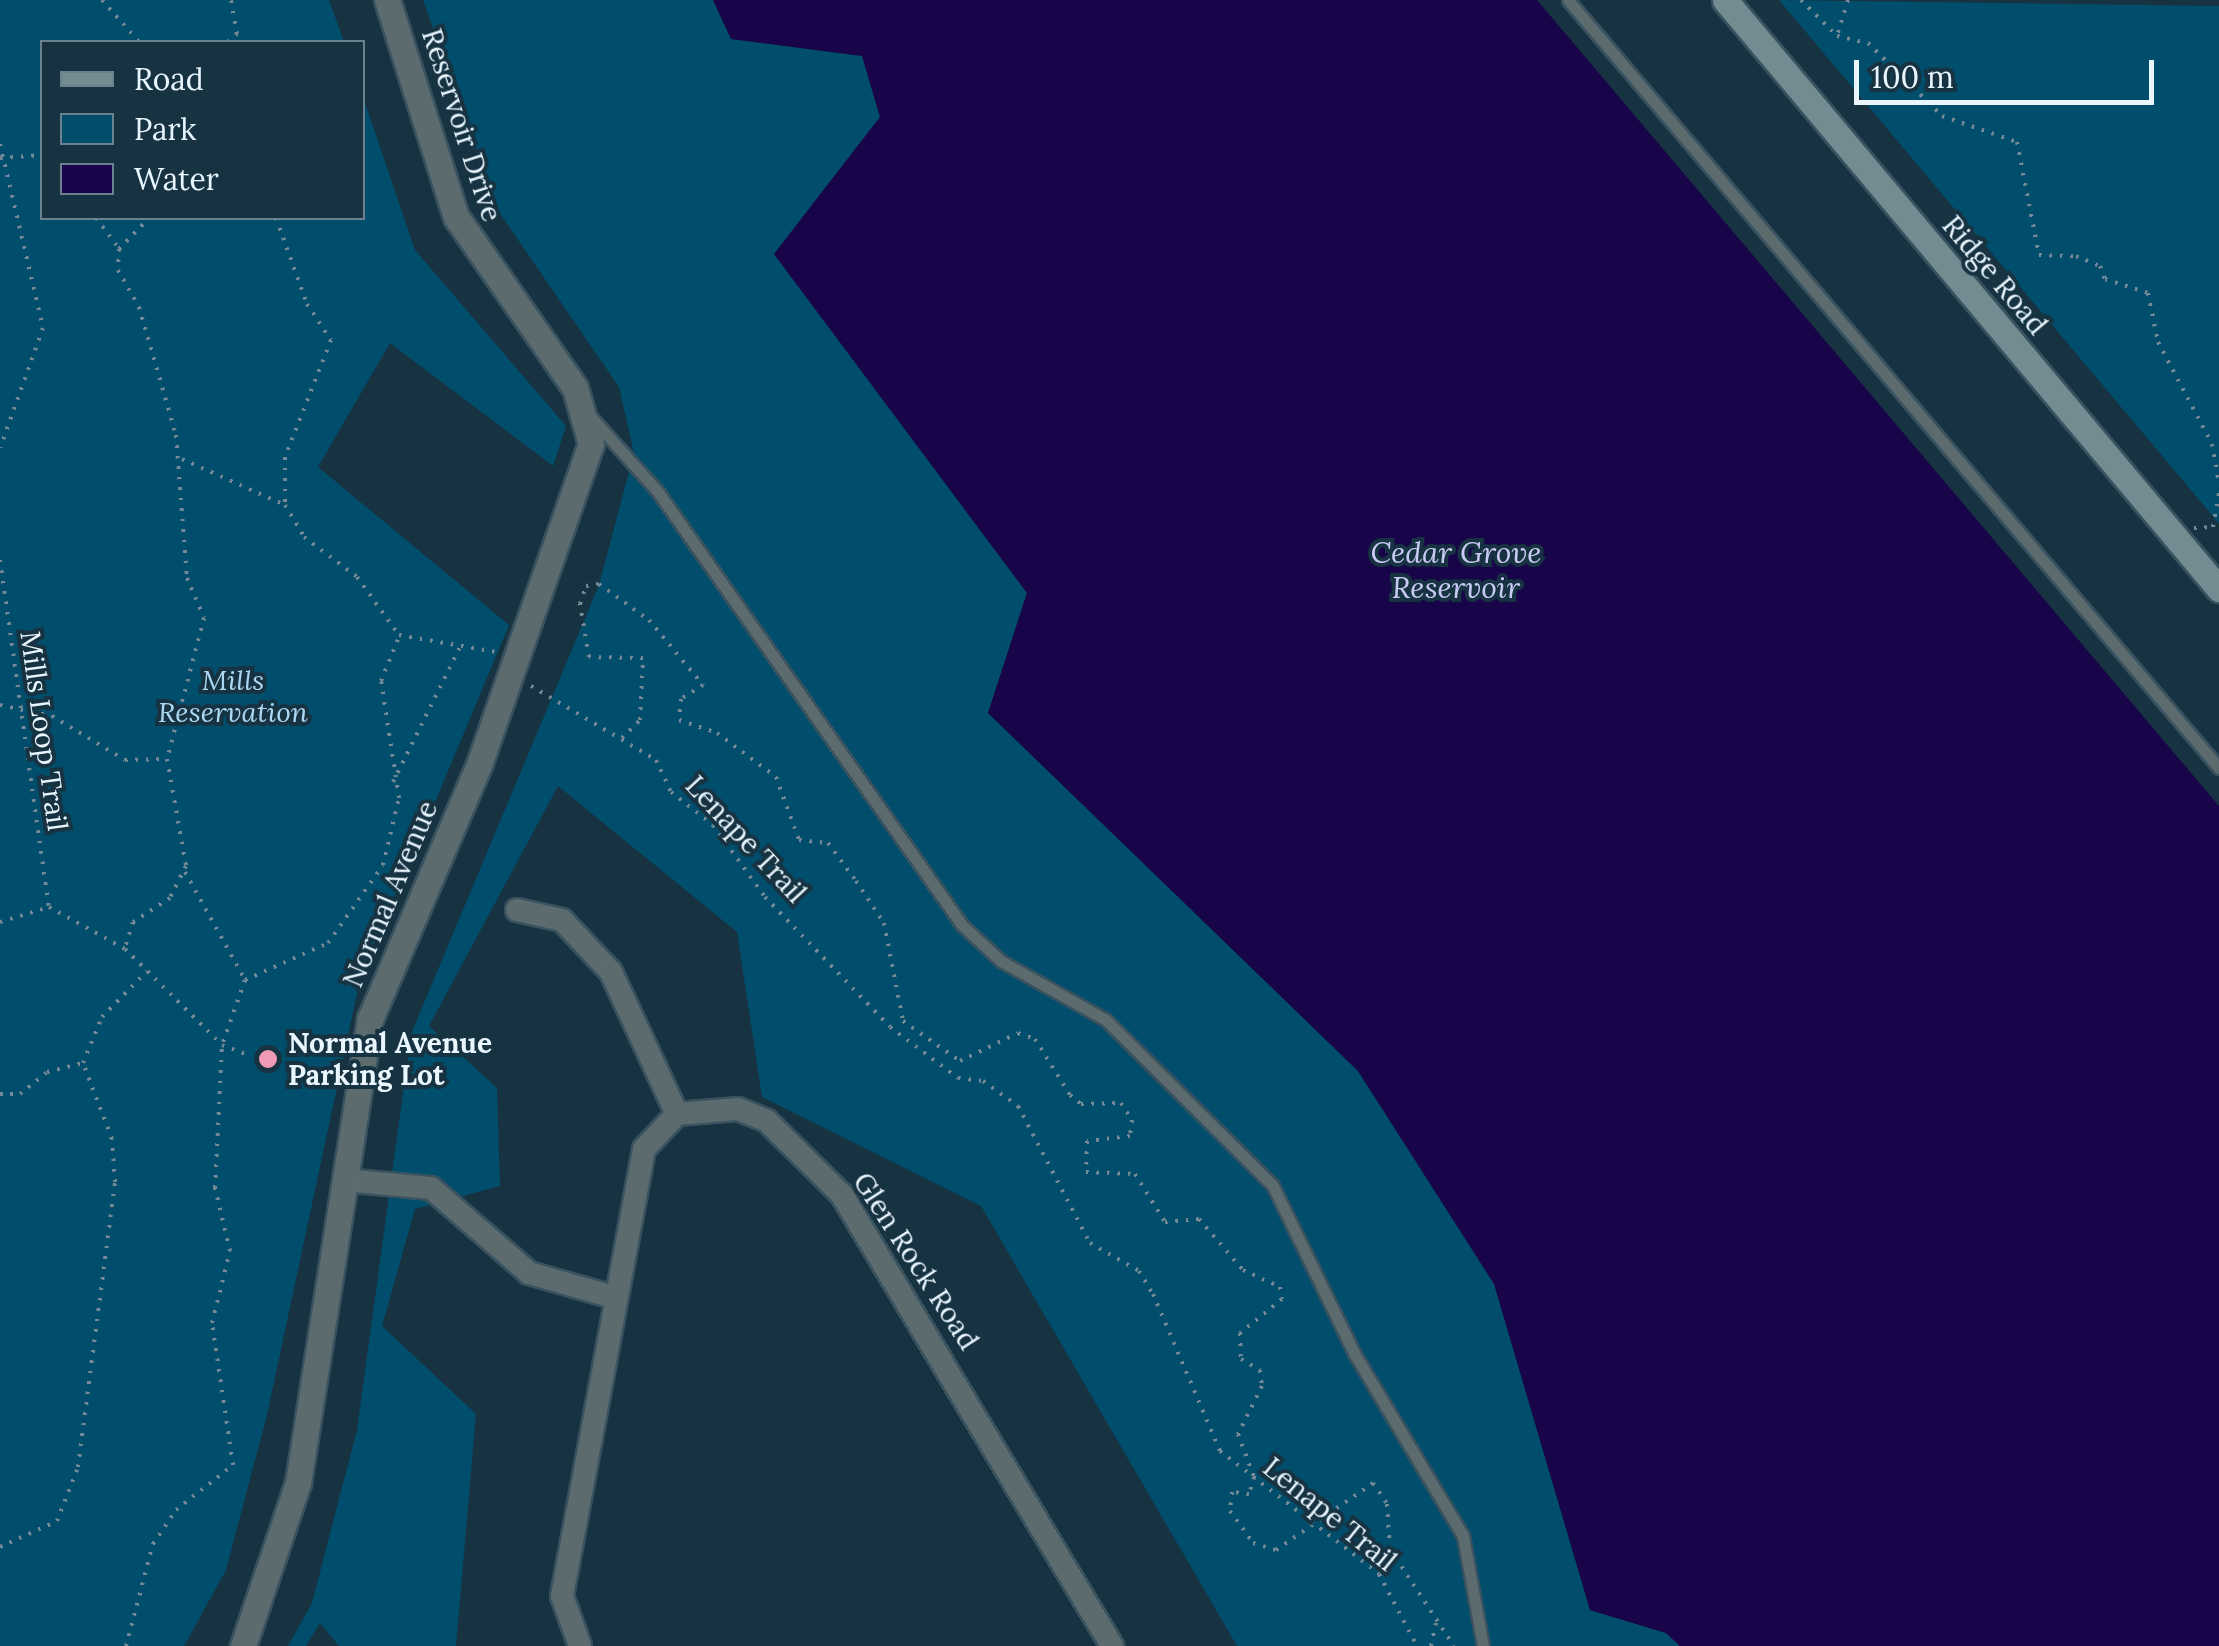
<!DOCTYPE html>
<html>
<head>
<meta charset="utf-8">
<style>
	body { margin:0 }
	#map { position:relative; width:2219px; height:1646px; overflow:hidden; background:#173342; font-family:Lora,serif }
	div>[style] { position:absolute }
	.green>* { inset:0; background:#004d6c }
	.water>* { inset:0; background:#180549 }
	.path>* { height:4px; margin-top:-2px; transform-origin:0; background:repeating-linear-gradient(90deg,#758a96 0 2.5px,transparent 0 10.5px) }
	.roads { filter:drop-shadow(2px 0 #395260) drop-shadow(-2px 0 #395260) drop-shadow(0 2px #395260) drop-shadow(0 -2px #395260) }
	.service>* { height:11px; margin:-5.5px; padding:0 5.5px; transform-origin:5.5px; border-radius:5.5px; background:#5b6b6e }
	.minor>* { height:22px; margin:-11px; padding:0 11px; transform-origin:11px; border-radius:11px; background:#5b6b6e }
	.tertiary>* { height:25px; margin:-12.5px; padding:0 12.5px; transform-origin:12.5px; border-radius:12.5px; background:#5b6b6e }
	.secondary>* { height:25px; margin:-12.5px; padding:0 12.5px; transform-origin:12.5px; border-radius:12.5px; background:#738c91 }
	.dots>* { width:28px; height:28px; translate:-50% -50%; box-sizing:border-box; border:5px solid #173342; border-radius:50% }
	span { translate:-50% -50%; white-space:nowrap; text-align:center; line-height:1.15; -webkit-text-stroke:8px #173342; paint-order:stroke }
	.street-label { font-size:28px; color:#e9f6fe }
	.park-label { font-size:28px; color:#acd7f0; font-style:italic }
	.poi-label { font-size:28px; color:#e9f6fe; font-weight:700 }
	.left { translate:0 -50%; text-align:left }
	.water-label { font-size:30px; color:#c9caf3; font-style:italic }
	.legend { position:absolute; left:40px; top:40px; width:325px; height:180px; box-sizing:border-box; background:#173342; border:2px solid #6b818d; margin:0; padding:12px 18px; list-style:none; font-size:30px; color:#e9f6fe }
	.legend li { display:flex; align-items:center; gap:20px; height:50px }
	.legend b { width:50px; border:2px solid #6b818d }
	.scale { position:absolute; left:1854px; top:60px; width:300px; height:45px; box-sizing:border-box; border:5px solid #e9f6fe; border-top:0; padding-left:12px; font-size:30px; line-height:35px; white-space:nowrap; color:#e9f6fe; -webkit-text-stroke:8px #173342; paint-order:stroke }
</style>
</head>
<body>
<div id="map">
	<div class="green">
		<i style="clip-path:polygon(0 0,329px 0,344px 42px,42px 42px,42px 218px,362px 218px,363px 97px,415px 250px,566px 426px,553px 466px,390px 343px,318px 467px,509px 625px,359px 984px,267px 1415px,226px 1570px,184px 1646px,0 1646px)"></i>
		<i style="clip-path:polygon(423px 0,713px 0,731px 39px,862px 56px,880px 117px,774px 254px,1027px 593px,988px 713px,1358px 1071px,1494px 1283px,1590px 1610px,1666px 1633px,1680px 1646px,1237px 1646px,981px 1206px,762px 1097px,737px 932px,558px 786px,429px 1026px,497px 1088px,500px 1186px,415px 1209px,382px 1326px,476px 1414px,456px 1646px,339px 1646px,320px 1623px,306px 1646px,288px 1646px,312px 1603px,357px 1430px,411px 1034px,599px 585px,634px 453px,619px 387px,499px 212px)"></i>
		<i style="clip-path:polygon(1779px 0,2219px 6px,2219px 524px,2211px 514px)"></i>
	</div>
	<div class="water">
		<i style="clip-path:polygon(713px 0,1537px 0,2219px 806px,2219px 1646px,1680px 1646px,1666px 1633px,1590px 1610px,1494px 1284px,1358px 1071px,988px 713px,1027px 593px,774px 254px,880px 117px,862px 56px,731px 39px)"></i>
	</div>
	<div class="path">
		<i style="left:102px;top:0;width:56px;rotate:48.6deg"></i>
		<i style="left:1801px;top:0;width:51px;rotate:45deg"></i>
		<i style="left:1848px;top:0;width:38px;rotate:107deg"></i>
		<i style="left:1837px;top:36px;width:32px;rotate:13deg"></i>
		<i style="left:1868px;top:43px;width:104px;rotate:44.6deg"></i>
		<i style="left:1942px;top:116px;width:79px;rotate:19.1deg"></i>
		<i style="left:2017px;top:142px;width:115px;rotate:79deg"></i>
		<i style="left:2039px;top:255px;width:37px;rotate:2deg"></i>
		<i style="left:2076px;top:256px;width:26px;rotate:23deg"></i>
		<i style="left:2100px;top:266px;width:14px;rotate:69deg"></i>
		<i style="left:2105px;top:279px;width:45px;rotate:18deg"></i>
		<i style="left:2148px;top:293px;width:50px;rotate:78.5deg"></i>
		<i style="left:2158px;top:342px;width:115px;rotate:62.1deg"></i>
		<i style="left:2212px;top:444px;width:40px;rotate:80deg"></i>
		<i style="left:228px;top:42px;width:12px;rotate:-42deg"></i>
		<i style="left:237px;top:34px;width:35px;rotate:-100deg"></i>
		<i style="left:0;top:144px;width:189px;rotate:76.8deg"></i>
		<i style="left:43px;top:328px;width:127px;rotate:109.7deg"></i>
		<i style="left:0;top:158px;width:42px;rotate:-4.1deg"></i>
		<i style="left:96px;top:218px;width:39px;rotate:53deg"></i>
		<i style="left:119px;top:249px;width:21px;rotate:93deg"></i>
		<i style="left:118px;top:270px;width:43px;rotate:60.4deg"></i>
		<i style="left:139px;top:307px;width:133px;rotate:73.9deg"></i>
		<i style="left:176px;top:435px;width:143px;rotate:85.6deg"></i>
		<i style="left:187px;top:578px;width:43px;rotate:67deg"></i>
		<i style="left:204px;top:618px;width:146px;rotate:104.7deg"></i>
		<i style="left:167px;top:759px;width:109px;rotate:79.9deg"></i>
		<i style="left:186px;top:866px;width:36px;rotate:117deg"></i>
		<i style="left:170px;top:898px;width:44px;rotate:147deg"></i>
		<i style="left:133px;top:922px;width:28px;rotate:107deg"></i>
		<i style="left:276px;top:218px;width:91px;rotate:70.2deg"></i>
		<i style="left:307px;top:304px;width:43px;rotate:56.3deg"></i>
		<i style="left:331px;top:340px;width:126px;rotate:111.5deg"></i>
		<i style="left:285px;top:457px;width:45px;rotate:90deg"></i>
		<i style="left:119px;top:249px;width:43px;rotate:-45.9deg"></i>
		<i style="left:182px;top:459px;width:113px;rotate:24.1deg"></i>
		<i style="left:285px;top:505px;width:37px;rotate:59deg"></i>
		<i style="left:304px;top:537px;width:66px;rotate:37deg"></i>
		<i style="left:357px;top:577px;width:72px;rotate:54.1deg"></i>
		<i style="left:399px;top:635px;width:97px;rotate:10deg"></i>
		<i style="left:2194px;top:528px;width:19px;rotate:-3deg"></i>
		<i style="left:2213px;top:527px;width:35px;rotate:-80deg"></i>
		<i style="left:0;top:560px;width:350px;rotate:82deg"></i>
		<i style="left:531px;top:686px;width:145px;rotate:30.6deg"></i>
		<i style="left:656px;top:760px;width:35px;rotate:65deg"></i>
		<i style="left:671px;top:792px;width:53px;rotate:38.2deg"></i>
		<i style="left:713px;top:825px;width:89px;rotate:54.2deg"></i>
		<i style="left:765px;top:897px;width:180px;rotate:46.1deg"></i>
		<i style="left:890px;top:1027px;width:85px;rotate:36.9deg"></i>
		<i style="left:958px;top:1078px;width:25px;rotate:7deg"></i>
		<i style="left:983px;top:1081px;width:43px;rotate:35.5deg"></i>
		<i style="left:1018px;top:1106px;width:155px;rotate:62.3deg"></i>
		<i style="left:1090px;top:1243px;width:56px;rotate:29.7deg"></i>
		<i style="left:1139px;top:1271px;width:27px;rotate:59deg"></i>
		<i style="left:1153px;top:1294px;width:171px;rotate:66.9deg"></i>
		<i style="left:1220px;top:1451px;width:201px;rotate:37.7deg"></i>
		<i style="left:1379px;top:1574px;width:81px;rotate:62.2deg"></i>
		<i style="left:0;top:705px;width:53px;rotate:11.9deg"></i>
		<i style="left:52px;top:716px;width:85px;rotate:31.1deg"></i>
		<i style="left:125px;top:760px;width:42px;rotate:-1.4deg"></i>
		<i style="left:622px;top:738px;width:25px;rotate:-45deg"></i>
		<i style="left:640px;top:720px;width:62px;rotate:-87.2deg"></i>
		<i style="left:643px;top:658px;width:54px;rotate:-178.9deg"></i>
		<i style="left:589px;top:657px;width:54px;rotate:-99.6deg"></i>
		<i style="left:580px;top:604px;width:19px;rotate:-72deg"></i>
		<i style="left:586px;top:586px;width:13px;rotate:-9deg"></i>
		<i style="left:599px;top:584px;width:62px;rotate:35.8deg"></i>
		<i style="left:649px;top:620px;width:85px;rotate:50.3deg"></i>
		<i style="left:703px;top:685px;width:26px;rotate:148deg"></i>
		<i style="left:681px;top:699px;width:21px;rotate:95deg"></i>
		<i style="left:679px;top:720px;width:40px;rotate:18.9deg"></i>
		<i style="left:717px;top:733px;width:74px;rotate:36.7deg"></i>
		<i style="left:776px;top:777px;width:67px;rotate:69.9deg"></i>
		<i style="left:799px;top:840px;width:29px;rotate:6deg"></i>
		<i style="left:828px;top:843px;width:47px;rotate:53.6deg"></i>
		<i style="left:856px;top:881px;width:50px;rotate:56.3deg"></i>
		<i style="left:884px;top:923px;width:100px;rotate:79deg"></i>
		<i style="left:903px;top:1021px;width:70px;rotate:35.1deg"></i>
		<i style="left:960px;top:1061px;width:64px;rotate:-25.8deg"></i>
		<i style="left:1018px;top:1033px;width:18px;rotate:19deg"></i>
		<i style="left:1035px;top:1039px;width:66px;rotate:58deg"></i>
		<i style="left:1070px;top:1095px;width:14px;rotate:39deg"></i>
		<i style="left:1081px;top:1104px;width:40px;rotate:-1.4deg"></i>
		<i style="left:1121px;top:1103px;width:20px;rotate:57deg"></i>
		<i style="left:1132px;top:1120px;width:16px;rotate:97deg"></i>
		<i style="left:1130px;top:1136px;width:43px;rotate:173.4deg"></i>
		<i style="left:1087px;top:1141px;width:31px;rotate:92deg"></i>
		<i style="left:1086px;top:1172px;width:49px;rotate:2.3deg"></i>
		<i style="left:1135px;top:1174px;width:57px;rotate:58deg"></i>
		<i style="left:1165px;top:1222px;width:34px;rotate:-5deg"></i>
		<i style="left:1199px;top:1219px;width:67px;rotate:49.2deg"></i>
		<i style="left:1243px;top:1270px;width:41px;rotate:24.7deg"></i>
		<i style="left:1280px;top:1287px;width:12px;rotate:81deg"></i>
		<i style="left:1282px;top:1299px;width:54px;rotate:141deg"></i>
		<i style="left:1240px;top:1333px;width:26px;rotate:88deg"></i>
		<i style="left:1241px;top:1359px;width:22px;rotate:30deg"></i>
		<i style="left:1260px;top:1370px;width:16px;rotate:83deg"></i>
		<i style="left:1262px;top:1386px;width:54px;rotate:116.6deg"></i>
		<i style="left:1238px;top:1434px;width:46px;rotate:69.6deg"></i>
		<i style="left:1254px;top:1477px;width:18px;rotate:106deg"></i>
		<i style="left:1249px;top:1494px;width:17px;rotate:-173deg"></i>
		<i style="left:1232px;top:1492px;width:19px;rotate:96deg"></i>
		<i style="left:1230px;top:1511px;width:39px;rotate:54deg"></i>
		<i style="left:1253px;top:1543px;width:24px;rotate:17deg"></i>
		<i style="left:1276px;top:1550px;width:118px;rotate:-34.6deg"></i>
		<i style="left:1373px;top:1483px;width:25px;rotate:56deg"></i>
		<i style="left:1387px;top:1504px;width:45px;rotate:86.2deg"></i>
		<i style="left:1390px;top:1549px;width:116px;rotate:56.6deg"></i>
		<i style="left:393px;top:782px;width:153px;rotate:-63.6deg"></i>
		<i style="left:185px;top:872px;width:124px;rotate:60.9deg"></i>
		<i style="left:245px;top:980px;width:69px;rotate:109.5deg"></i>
		<i style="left:0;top:922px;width:51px;rotate:-17deg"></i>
		<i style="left:49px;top:907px;width:87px;rotate:28.9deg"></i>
		<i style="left:125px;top:949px;width:136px;rotate:44.7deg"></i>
		<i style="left:222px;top:1045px;width:26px;rotate:21deg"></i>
		<i style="left:245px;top:980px;width:91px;rotate:-24deg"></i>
		<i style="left:328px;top:943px;width:95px;rotate:-54.8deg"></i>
		<i style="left:383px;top:865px;width:69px;rotate:-76.6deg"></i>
		<i style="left:399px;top:798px;width:118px;rotate:-98.7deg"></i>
		<i style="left:381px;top:681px;width:48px;rotate:-67.8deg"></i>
		<i style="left:83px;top:1063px;width:50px;rotate:-67.6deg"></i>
		<i style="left:102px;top:1017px;width:64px;rotate:-45.6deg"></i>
		<i style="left:0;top:1094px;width:20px"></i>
		<i style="left:20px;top:1094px;width:35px;rotate:-39deg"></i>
		<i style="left:47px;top:1072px;width:37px;rotate:-14deg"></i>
		<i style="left:0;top:1547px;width:63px;rotate:-24.5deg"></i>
		<i style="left:57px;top:1521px;width:58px;rotate:-68.7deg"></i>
		<i style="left:78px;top:1467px;width:287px;rotate:-82.6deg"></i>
		<i style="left:115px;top:1182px;width:43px;rotate:-94deg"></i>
		<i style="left:112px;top:1139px;width:81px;rotate:-110.9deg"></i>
		<i style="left:126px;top:1646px;width:106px;rotate:-75.2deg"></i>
		<i style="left:153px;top:1544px;width:41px;rotate:-55.9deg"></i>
		<i style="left:176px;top:1510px;width:73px;rotate:-38.3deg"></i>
		<i style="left:233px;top:1465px;width:144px;rotate:-98.4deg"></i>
		<i style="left:212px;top:1323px;width:74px;rotate:-76deg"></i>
		<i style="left:230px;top:1251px;width:65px;rotate:-103.4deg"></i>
		<i style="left:215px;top:1188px;width:143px;rotate:-87.2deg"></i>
		<i style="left:1431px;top:1646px;width:25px;rotate:-78deg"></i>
	</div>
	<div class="roads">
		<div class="service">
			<i style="left:1568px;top:0;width:1007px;rotate:49.71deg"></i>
			<i style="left:591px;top:417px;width:101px;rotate:48.2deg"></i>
			<i style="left:658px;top:492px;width:529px;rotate:54.93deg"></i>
			<i style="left:962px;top:925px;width:53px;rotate:42.7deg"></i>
			<i style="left:1001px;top:961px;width:120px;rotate:29.3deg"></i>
			<i style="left:1106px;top:1020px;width:235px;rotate:44.8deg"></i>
			<i style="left:1273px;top:1186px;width:186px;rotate:64.1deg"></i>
			<i style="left:1354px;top:1353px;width:213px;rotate:59.2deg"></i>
			<i style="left:1463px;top:1536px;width:112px;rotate:79.7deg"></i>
		</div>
		<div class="minor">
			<i style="left:517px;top:910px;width:46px;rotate:12.5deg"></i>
			<i style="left:562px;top:920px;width:71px;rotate:46.7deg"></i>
			<i style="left:611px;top:972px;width:157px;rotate:65.1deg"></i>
			<i style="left:344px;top:1180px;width:87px;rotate:5.3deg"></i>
			<i style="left:431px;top:1188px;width:130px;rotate:40.9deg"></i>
			<i style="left:529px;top:1273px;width:87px;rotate:15.9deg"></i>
			<i style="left:580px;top:1646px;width:53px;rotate:-109.8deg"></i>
			<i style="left:562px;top:1596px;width:454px;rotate:-79.6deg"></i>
			<i style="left:644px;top:1149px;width:48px;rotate:-46.7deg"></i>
			<i style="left:677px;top:1114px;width:61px;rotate:-4.7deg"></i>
			<i style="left:738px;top:1109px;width:31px;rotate:22deg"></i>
			<i style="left:767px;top:1121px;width:105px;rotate:44.6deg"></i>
			<i style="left:842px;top:1195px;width:526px;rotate:59.09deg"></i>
		</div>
		<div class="tertiary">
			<i style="left:243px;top:1646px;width:172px;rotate:-71.4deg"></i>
			<i style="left:298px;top:1483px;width:470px;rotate:-81.2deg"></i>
			<i style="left:370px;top:1019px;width:280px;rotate:-66.8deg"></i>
			<i style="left:480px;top:762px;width:337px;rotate:-70.8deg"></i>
			<i style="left:591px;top:444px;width:58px;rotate:-105.9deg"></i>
			<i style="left:575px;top:388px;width:208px;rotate:-124.8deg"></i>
			<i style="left:456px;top:217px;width:228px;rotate:-107.6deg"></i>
		</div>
		<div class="secondary">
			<i style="left:1725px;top:0;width:769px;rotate:50.01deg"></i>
		</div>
	</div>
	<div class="dots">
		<i style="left:268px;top:1059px;background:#f09ab5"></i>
	</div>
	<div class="street-label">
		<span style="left:462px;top:125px;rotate:72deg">Reservoir Drive</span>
		<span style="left:1995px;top:275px;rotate:50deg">Ridge Road</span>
		<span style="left:44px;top:731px;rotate:82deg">Mills Loop Trail</span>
		<span style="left:746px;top:839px;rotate:47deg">Lenape Trail</span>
		<span style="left:390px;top:894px;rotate:-67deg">Normal Avenue</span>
		<span style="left:916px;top:1261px;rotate:57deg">Glen Rock Road</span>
		<span style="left:1330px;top:1514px;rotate:39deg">Lenape Trail</span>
	</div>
	<div class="park-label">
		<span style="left:233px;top:696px">Mills<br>Reservation</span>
	</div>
	<div class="poi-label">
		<span class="left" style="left:288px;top:1059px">Normal Avenue<br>Parking Lot</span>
	</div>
	<div class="water-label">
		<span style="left:1456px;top:569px">Cedar Grove<br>Reservoir</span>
	</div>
	<ul class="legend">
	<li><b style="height:12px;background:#738c91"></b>Road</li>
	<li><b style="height:28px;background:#004d6c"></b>Park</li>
	<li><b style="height:28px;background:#180549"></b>Water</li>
	</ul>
	<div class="scale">100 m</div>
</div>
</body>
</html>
